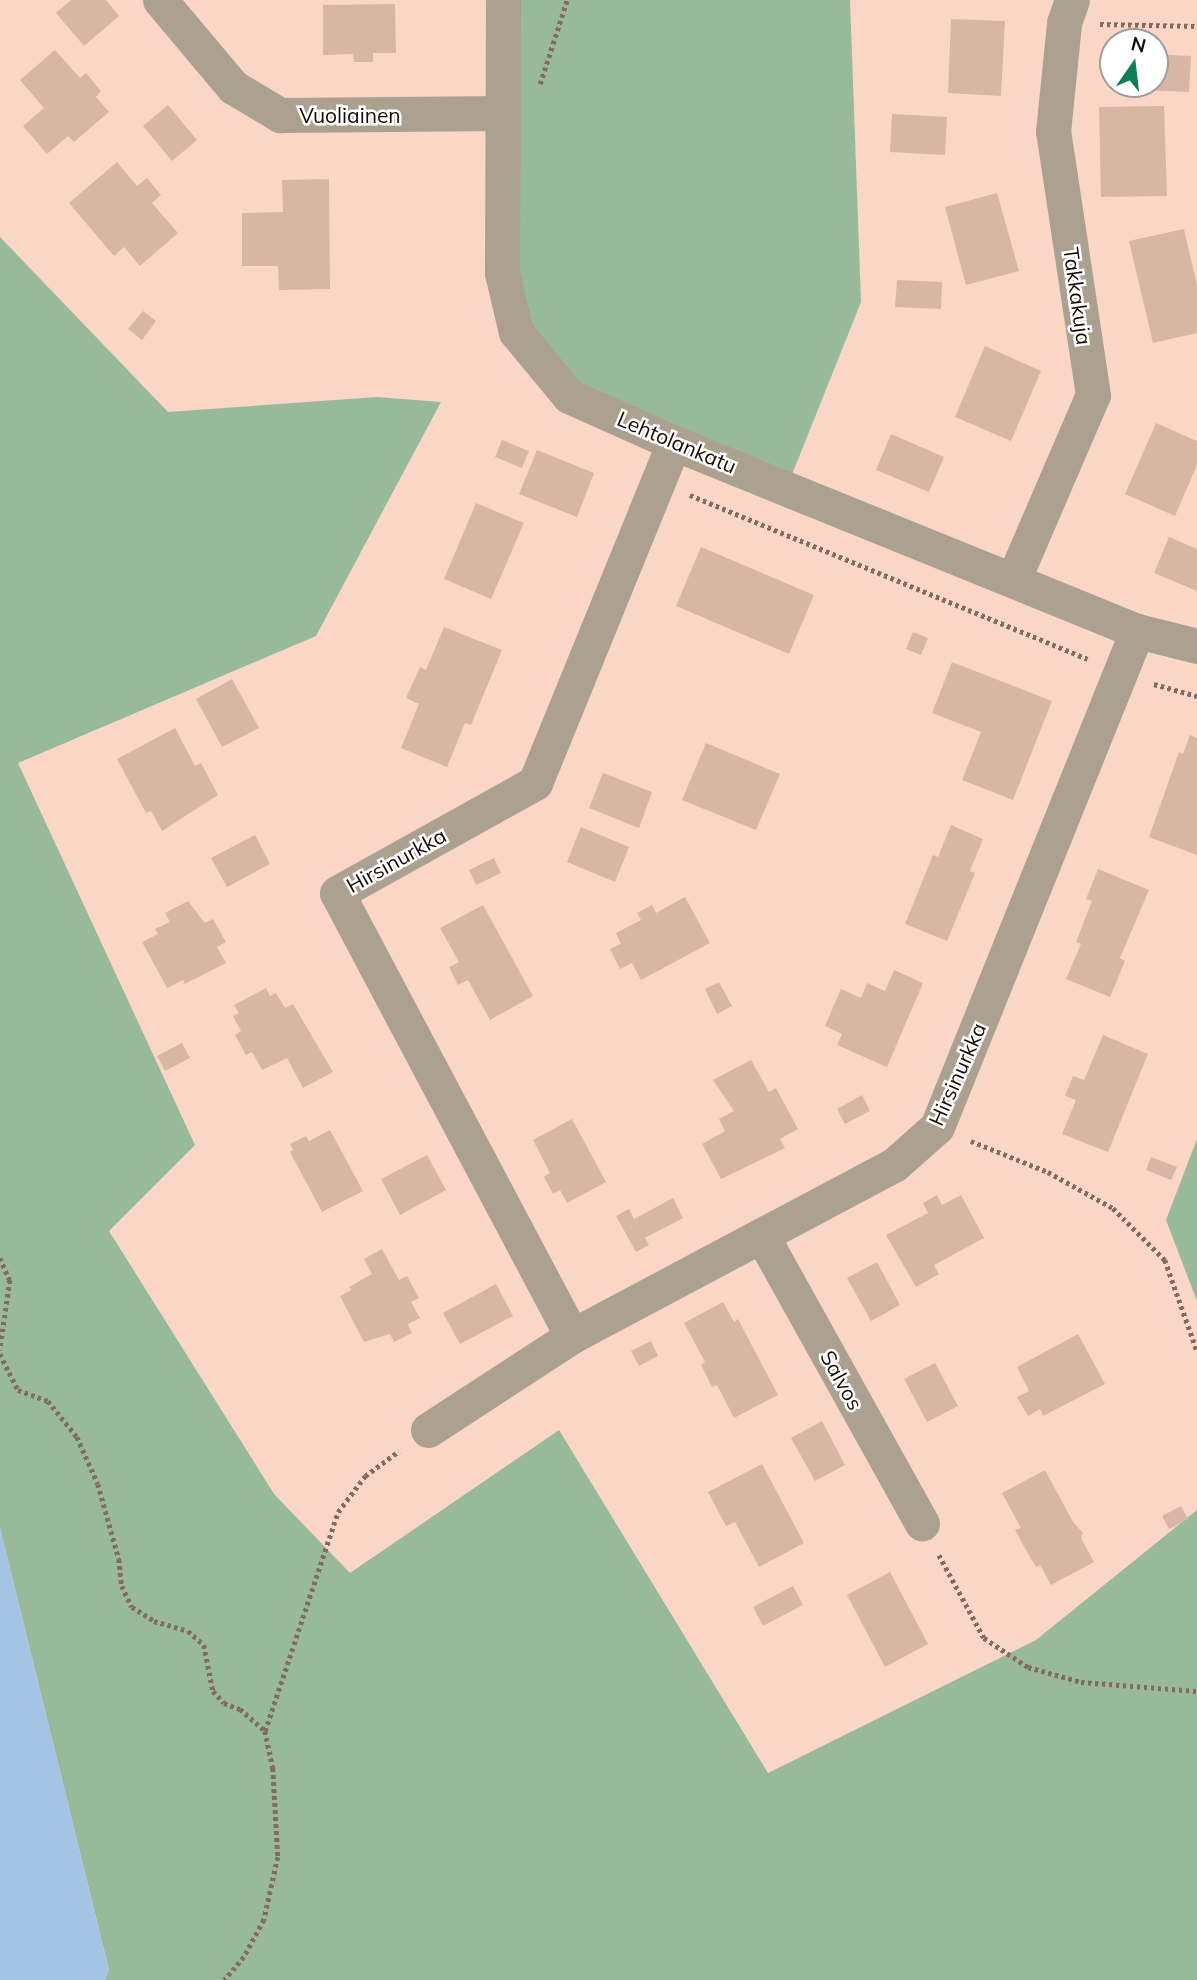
<!DOCTYPE html>
<html>
<head>
<meta charset="utf-8">
<style>
	body { margin:0 }
	#map { position:relative; width:1197px; height:1980px; overflow:hidden; background:#fad6c6; font-family:Mulish,sans-serif }
	div>[style] { position:absolute }
	.forest>* { inset:0; background:#99b99b }
	.water>* { inset:0; background:#a4c4e3 }
	.building>* { inset:0; background:#d8b6a6 }
	.path>* { height:4.5px; margin-top:-2.25px; transform-origin:0; background:repeating-linear-gradient(90deg,#826b61 0 3.5px,transparent 0 7px) }
	.minor>* { height:35px; margin:-17.5px; padding:0 17.5px; transform-origin:17.5px; border-radius:17.5px; background:#aca091 }
	span { translate:-50% -50%; white-space:nowrap; text-align:center; line-height:1.15; -webkit-text-stroke:5px #fff; paint-order:stroke }
	.street-label { font-size:21px; color:#170b07 }
	.north { position:absolute; left:1099px; top:28px; width:70px; height:70px; box-sizing:border-box; background:#fff; border:2px solid #a29d9c; border-radius:50%; rotate:14deg; font-size:19px; font-weight:700; line-height:28px; text-align:center; color:#170b07 }
	.north::after { content:''; display:block; margin:auto; width:24px; height:32px; background:#0c7e5a; clip-path:polygon(50% 0,100% 100%,50% 72%,0 100%) }
</style>
</head>
<body>
<div id="map">
	<div class="forest">
		<i style="clip-path:polygon(503px 0,850px 0,861px 302px,787px 487px,569px 396px,516px 332px)"></i>
		<i style="clip-path:polygon(0 237px,168px 412px,377px 397px,441px 402px,316px 636px,18px 763px,195px 1145px,109px 1231px,274px 1494px,350px 1573px,559px 1430px,768px 1773px,1036px 1640px,1197px 1510px,1197px 1980px,105px 1980px,109px 1970px,0 1528px)"></i>
		<i style="clip-path:polygon(1197px 1139px,1197px 1301px,1166px 1220px)"></i>
	</div>
	<div class="water">
		<i style="clip-path:polygon(0 1528px,109px 1970px,105px 1980px,0 1980px)"></i>
	</div>
	<div class="building">
		<i style="clip-path:polygon(71px 0,106px 0,119px 16px,84px 46px,56px 13px)"></i>
		<i style="clip-path:polygon(395px 4px,396px 53px,373px 53px,373px 62px,354px 62px,353px 54px,323px 55px,323px 5px)"></i>
		<i style="clip-path:polygon(951px 19px,1005px 21px,1001px 96px,948px 93px)"></i>
		<i style="clip-path:polygon(55px 50px,80px 78px,86px 73px,101px 91px,96px 97px,109px 112px,74px 142px,68px 136px,47px 154px,23px 126px,44px 108px,20px 80px)"></i>
		<i style="clip-path:polygon(1155px 54px,1191px 56px,1189px 92px,1138px 90px,1139px 84px,1155px 84px)"></i>
		<i style="clip-path:polygon(168px 105px,197px 140px,172px 161px,143px 126px)"></i>
		<i style="clip-path:polygon(1164px 106px,1167px 196px,1101px 197px,1099px 107px)"></i>
		<i style="clip-path:polygon(892px 114px,947px 117px,945px 155px,890px 152px)"></i>
		<i style="clip-path:polygon(117px 162px,137px 186px,147px 178px,161px 195px,152px 203px,178px 233px,140px 266px,124px 247px,114px 256px,69px 203px)"></i>
		<i style="clip-path:polygon(329px 179px,330px 289px,279px 290px,278px 266px,242px 266px,242px 213px,283px 212px,282px 180px)"></i>
		<i style="clip-path:polygon(997px 193px,1019px 271px,966px 285px,945px 207px)"></i>
		<i style="clip-path:polygon(1184px 229px,1197px 285px,1197px 333px,1153px 343px,1129px 241px)"></i>
		<i style="clip-path:polygon(897px 280px,942px 282px,941px 309px,895px 307px)"></i>
		<i style="clip-path:polygon(143px 311px,156px 321px,142px 340px,128px 329px)"></i>
		<i style="clip-path:polygon(985px 346px,1041px 371px,1011px 441px,955px 417px)"></i>
		<i style="clip-path:polygon(1156px 423px,1197px 441px,1197px 465px,1175px 516px,1125px 494px)"></i>
		<i style="clip-path:polygon(891px 434px,944px 457px,929px 492px,876px 470px)"></i>
		<i style="clip-path:polygon(502px 440px,529px 451px,522px 468px,495px 457px)"></i>
		<i style="clip-path:polygon(537px 450px,594px 473px,577px 517px,519px 494px)"></i>
		<i style="clip-path:polygon(476px 503px,524px 523px,491px 599px,444px 579px)"></i>
		<i style="clip-path:polygon(1169px 537px,1197px 549px,1197px 591px,1154px 573px)"></i>
		<i style="clip-path:polygon(701px 547px,814px 595px,789px 654px,676px 606px)"></i>
		<i style="clip-path:polygon(444px 627px,502px 650px,471px 725px,465px 723px,447px 767px,401px 748px,419px 704px,406px 698px,420px 667px,426px 670px)"></i>
		<i style="clip-path:polygon(913px 632px,928px 638px,921px 655px,906px 649px)"></i>
		<i style="clip-path:polygon(952px 662px,1052px 701px,1013px 800px,962px 780px,981px 732px,932px 713px)"></i>
		<i style="clip-path:polygon(232px 679px,259px 728px,222px 747px,196px 699px)"></i>
		<i style="clip-path:polygon(175px 728px,195px 766px,201px 763px,218px 795px,162px 831px,151px 811px,146px 813px,117px 759px)"></i>
		<i style="clip-path:polygon(1190px 735px,1197px 738px,1197px 855px,1149px 837px,1179px 752px,1183px 754px)"></i>
		<i style="clip-path:polygon(706px 743px,780px 774px,756px 830px,682px 800px)"></i>
		<i style="clip-path:polygon(603px 773px,652px 792px,639px 828px,589px 808px)"></i>
		<i style="clip-path:polygon(951px 825px,983px 839px,970px 871px,975px 873px,947px 941px,905px 924px,933px 855px,938px 857px)"></i>
		<i style="clip-path:polygon(581px 827px,629px 847px,615px 882px,567px 862px)"></i>
		<i style="clip-path:polygon(255px 835px,270px 864px,227px 887px,211px 858px)"></i>
		<i style="clip-path:polygon(494px 858px,501px 873px,476px 885px,469px 870px)"></i>
		<i style="clip-path:polygon(1098px 869px,1149px 890px,1120px 958px,1125px 961px,1110px 997px,1066px 979px,1081px 944px,1076px 942px,1092px 901px,1086px 899px)"></i>
		<i style="clip-path:polygon(685px 897px,710px 943px,641px 980px,632px 963px,620px 969px,610px 949px,621px 944px,616px 933px,641px 920px,637px 913px,652px 905px,656px 913px)"></i>
		<i style="clip-path:polygon(188px 901px,205px 923px,213px 919px,226px 942px,217px 947px,226px 963px,185px 984px,183px 980px,167px 988px,142px 942px,158px 934px,155px 929px,170px 922px,165px 913px)"></i>
		<i style="clip-path:polygon(483px 905px,533px 996px,490px 1020px,468px 980px,458px 985px,449px 967px,459px 962px,440px 928px)"></i>
		<i style="clip-path:polygon(894px 970px,923px 983px,887px 1067px,837px 1045px,842px 1034px,825px 1026px,841px 989px,861px 998px,867px 983px,885px 991px)"></i>
		<i style="clip-path:polygon(719px 982px,732px 1006px,717px 1014px,705px 989px)"></i>
		<i style="clip-path:polygon(266px 988px,270px 996px,276px 993px,285px 1008px,293px 1004px,333px 1072px,303px 1088px,287px 1058px,262px 1070px,252px 1052px,246px 1055px,235px 1035px,241px 1031px,233px 1016px,239px 1013px,234px 1005px)"></i>
		<i style="clip-path:polygon(1103px 1035px,1148px 1054px,1108px 1152px,1062px 1134px,1076px 1100px,1065px 1096px,1073px 1076px,1084px 1080px)"></i>
		<i style="clip-path:polygon(182px 1043px,190px 1058px,165px 1071px,157px 1056px)"></i>
		<i style="clip-path:polygon(751px 1060px,769px 1092px,776px 1088px,798px 1129px,780px 1139px,785px 1148px,721px 1179px,702px 1144px,725px 1131px,719px 1119px,734px 1111px,713px 1080px)"></i>
		<i style="clip-path:polygon(862px 1095px,870px 1111px,845px 1124px,837px 1109px)"></i>
		<i style="clip-path:polygon(572px 1119px,606px 1182px,567px 1203px,560px 1190px,553px 1194px,544px 1177px,550px 1173px,533px 1140px)"></i>
		<i style="clip-path:polygon(330px 1130px,363px 1191px,322px 1212px,290px 1152px,293px 1150px,290px 1144px,306px 1136px,309px 1141px)"></i>
		<i style="clip-path:polygon(427px 1155px,446px 1190px,400px 1215px,381px 1179px)"></i>
		<i style="clip-path:polygon(1151px 1157px,1177px 1167px,1171px 1180px,1146px 1170px)"></i>
		<i style="clip-path:polygon(937px 1195px,942px 1205px,961px 1195px,984px 1238px,934px 1265px,939px 1274px,916px 1287px,886px 1235px,928px 1213px,923px 1203px)"></i>
		<i style="clip-path:polygon(673px 1198px,683px 1218px,645px 1238px,649px 1245px,636px 1252px,616px 1216px,629px 1209px,634px 1219px)"></i>
		<i style="clip-path:polygon(382px 1249px,399px 1280px,407px 1276px,419px 1298px,411px 1302px,420px 1318px,408px 1324px,412px 1333px,394px 1342px,390px 1334px,364px 1342px,340px 1296px,351px 1290px,349px 1287px,372px 1274px,364px 1259px)"></i>
		<i style="clip-path:polygon(877px 1262px,900px 1305px,871px 1321px,847px 1278px)"></i>
		<i style="clip-path:polygon(496px 1284px,513px 1316px,460px 1344px,443px 1313px)"></i>
		<i style="clip-path:polygon(723px 1302px,734px 1322px,738px 1319px,778px 1395px,734px 1418px,717px 1385px,712px 1387px,701px 1365px,705px 1362px,684px 1323px)"></i>
		<i style="clip-path:polygon(1078px 1334px,1105px 1384px,1043px 1416px,1040px 1409px,1028px 1416px,1017px 1397px,1029px 1391px,1017px 1367px)"></i>
		<i style="clip-path:polygon(651px 1341px,658px 1356px,639px 1366px,631px 1351px)"></i>
		<i style="clip-path:polygon(935px 1363px,958px 1406px,927px 1422px,904px 1379px)"></i>
		<i style="clip-path:polygon(822px 1421px,845px 1465px,815px 1481px,791px 1438px)"></i>
		<i style="clip-path:polygon(762px 1464px,804px 1543px,759px 1567px,735px 1522px,726px 1526px,708px 1492px)"></i>
		<i style="clip-path:polygon(1045px 1470px,1073px 1522px,1083px 1533px,1081px 1538px,1094px 1562px,1051px 1585px,1040px 1565px,1036px 1567px,1027px 1552px,1015px 1530px,1021px 1528px,1002px 1493px)"></i>
		<i style="clip-path:polygon(1181px 1506px,1188px 1519px,1169px 1529px,1162px 1516px)"></i>
		<i style="clip-path:polygon(890px 1572px,928px 1644px,885px 1667px,847px 1595px)"></i>
		<i style="clip-path:polygon(793px 1586px,803px 1605px,763px 1626px,753px 1607px)"></i>
	</div>
	<div class="path">
		<i style="left:1100px;top:24px;width:97px;rotate:1.2deg"></i>
		<i style="left:540px;top:84px;width:88px;rotate:-72.2deg"></i>
		<i style="left:690px;top:495px;width:430px;rotate:22.4deg"></i>
		<i style="left:1154px;top:684px;width:45px;rotate:15.6deg"></i>
		<i style="left:971px;top:1141px;width:83px;rotate:21.9deg"></i>
		<i style="left:1048px;top:1172px;width:74px;rotate:29deg"></i>
		<i style="left:1113px;top:1208px;width:74px;rotate:45deg"></i>
		<i style="left:1165px;top:1260px;width:96px;rotate:70.6deg"></i>
		<i style="left:0;top:1258px;width:24px;rotate:66deg"></i>
		<i style="left:10px;top:1280px;width:71px;rotate:98.1deg"></i>
		<i style="left:0;top:1354px;width:40px;rotate:63.4deg"></i>
		<i style="left:18px;top:1390px;width:32px;rotate:20deg"></i>
		<i style="left:48px;top:1401px;width:46px;rotate:51.1deg"></i>
		<i style="left:77px;top:1437px;width:51px;rotate:65.9deg"></i>
		<i style="left:98px;top:1484px;width:78px;rotate:74.4deg"></i>
		<i style="left:119px;top:1559px;width:27px;rotate:84deg"></i>
		<i style="left:122px;top:1586px;width:23px;rotate:65deg"></i>
		<i style="left:132px;top:1607px;width:26px;rotate:32deg"></i>
		<i style="left:154px;top:1621px;width:35px;rotate:16deg"></i>
		<i style="left:188px;top:1631px;width:21px;rotate:41deg"></i>
		<i style="left:204px;top:1645px;width:47px;rotate:78.9deg"></i>
		<i style="left:213px;top:1691px;width:16px;rotate:47deg"></i>
		<i style="left:224px;top:1703px;width:17px;rotate:21deg"></i>
		<i style="left:240px;top:1709px;width:33px;rotate:41deg"></i>
		<i style="left:265px;top:1731px;width:38px;rotate:78deg"></i>
		<i style="left:273px;top:1768px;width:89px;rotate:86.8deg"></i>
		<i style="left:278px;top:1857px;width:65px;rotate:102.5deg"></i>
		<i style="left:264px;top:1920px;width:42px;rotate:118.4deg"></i>
		<i style="left:244px;top:1957px;width:30px;rotate:130deg"></i>
		<i style="left:939px;top:1555px;width:94px;rotate:61.5deg"></i>
		<i style="left:984px;top:1638px;width:53px;rotate:33.4deg"></i>
		<i style="left:1028px;top:1667px;width:55px;rotate:15.8deg"></i>
		<i style="left:1081px;top:1682px;width:116px;rotate:4.4deg"></i>
		<i style="left:265px;top:1731px;width:231px;rotate:-71.6deg"></i>
		<i style="left:338px;top:1512px;width:45px;rotate:-53.1deg"></i>
		<i style="left:365px;top:1476px;width:42px;rotate:-36.3deg"></i>
	</div>
	<div class="minor">
		<i style="left:160px;top:0;width:114px;rotate:50deg"></i>
		<i style="left:233px;top:87px;width:55px;rotate:30.8deg"></i>
		<i style="left:280px;top:115px;width:223px;rotate:-0.5deg"></i>
		<i style="left:503px;top:0;width:273px;rotate:90.2deg"></i>
		<i style="left:502px;top:273px;width:61px;rotate:76.7deg"></i>
		<i style="left:516px;top:332px;width:83px;rotate:50.4deg"></i>
		<i style="left:569px;top:396px;width:115px;rotate:24.1deg"></i>
		<i style="left:674px;top:443px;width:500px;rotate:22.1deg"></i>
		<i style="left:1137px;top:631px;width:62px;rotate:14deg"></i>
		<i style="left:1014px;top:578px;width:199px;rotate:-66.7deg"></i>
		<i style="left:1093px;top:395px;width:266px;rotate:-98.6deg"></i>
		<i style="left:1053px;top:132px;width:110px;rotate:-84.2deg"></i>
		<i style="left:1064px;top:23px;width:24px;rotate:-71deg"></i>
		<i style="left:762px;top:1236px;width:329px;rotate:60.9deg"></i>
		<i style="left:572px;top:1336px;width:501px;rotate:-117.94deg"></i>
		<i style="left:337px;top:893px;width:227px;rotate:-29.1deg"></i>
		<i style="left:535px;top:783px;width:367px;rotate:-67.8deg"></i>
		<i style="left:428px;top:1430px;width:172px;rotate:-33.1deg"></i>
		<i style="left:572px;top:1336px;width:365px;rotate:-28deg"></i>
		<i style="left:894px;top:1165px;width:57px;rotate:-41.5deg"></i>
		<i style="left:937px;top:1127px;width:535px;rotate:-68.04deg"></i>
	</div>
	<div class="street-label">
		<span style="left:350px;top:115px">Vuoliainen</span>
		<span style="left:1078px;top:296px;rotate:82deg">Takkakuja</span>
		<span style="left:677px;top:442px;rotate:23deg">Lehtolankatu</span>
		<span style="left:396px;top:860px;rotate:-29deg">Hirsinurkka</span>
		<span style="left:957px;top:1074px;rotate:-66deg">Hirsinurkka</span>
		<span style="left:842px;top:1380px;rotate:61deg">Salvos</span>
	</div>
	<div class="north">N</div>
</div>
</body>
</html>
